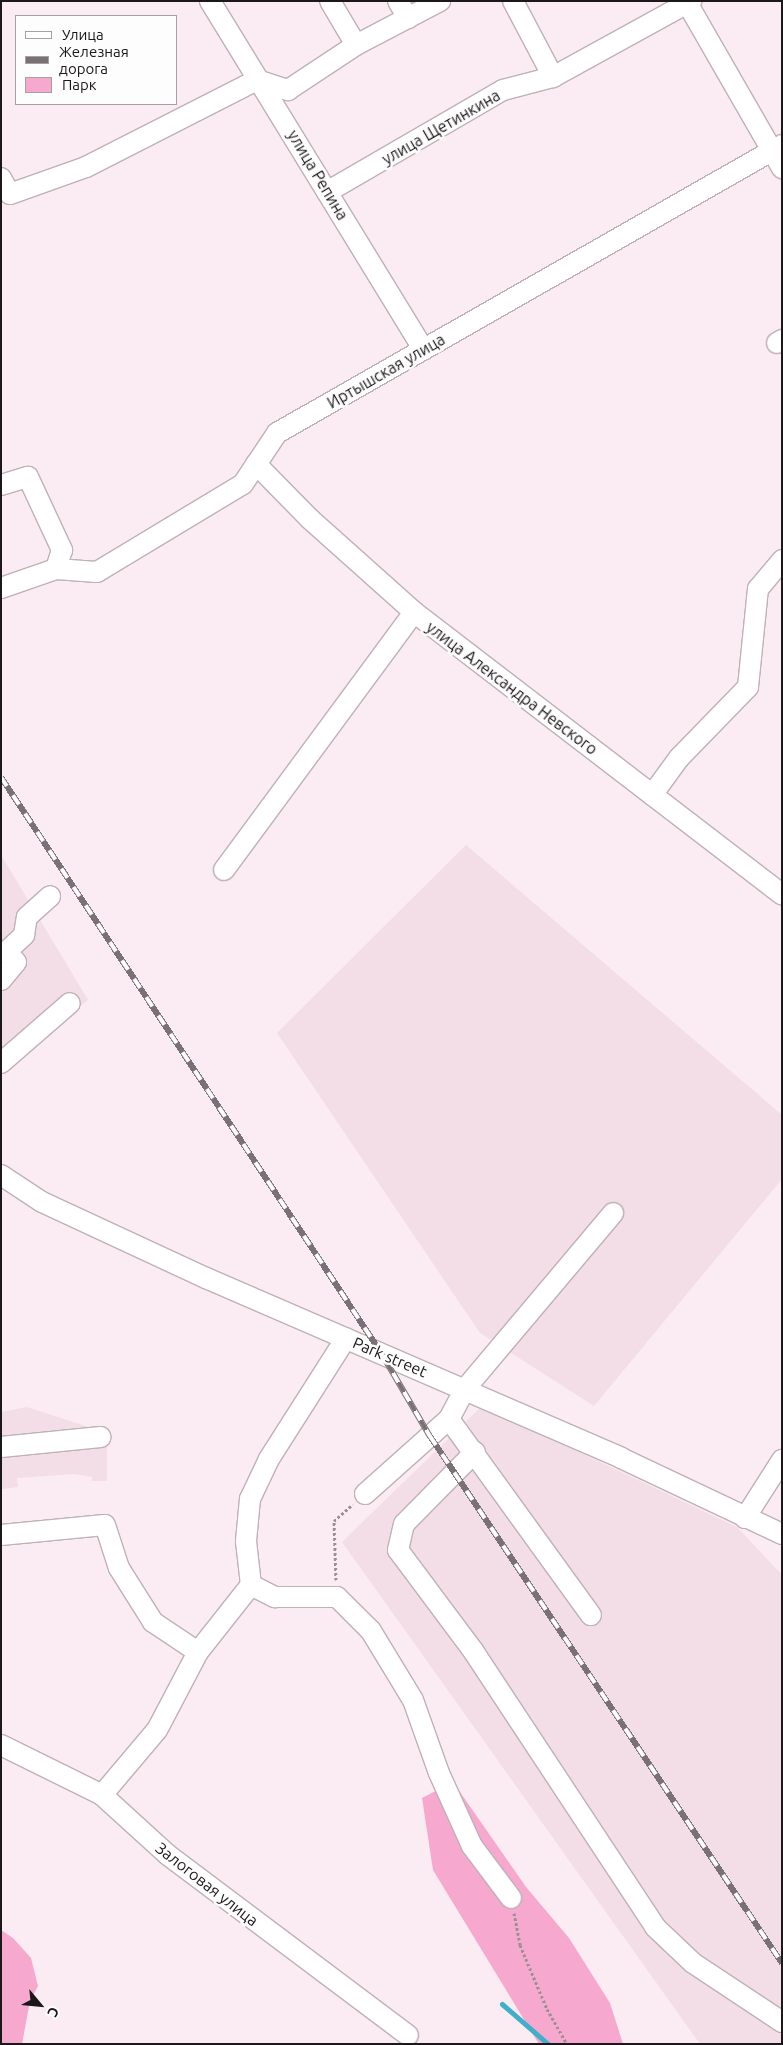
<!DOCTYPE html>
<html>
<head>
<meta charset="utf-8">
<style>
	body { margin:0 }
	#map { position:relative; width:783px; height:2045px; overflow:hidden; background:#faecf2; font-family:Ubuntu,sans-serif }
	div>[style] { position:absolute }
	.built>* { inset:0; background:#f3dde7 }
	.green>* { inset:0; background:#f7a8ce }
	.stream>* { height:5px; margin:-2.5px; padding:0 2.5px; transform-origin:2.5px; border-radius:2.5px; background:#40afca }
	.path>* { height:3px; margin-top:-1.5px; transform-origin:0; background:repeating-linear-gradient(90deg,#9a9094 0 2.5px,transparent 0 5px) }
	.roads { filter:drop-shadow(1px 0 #bfb1b7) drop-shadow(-1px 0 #bfb1b7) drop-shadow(0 1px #bfb1b7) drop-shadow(0 -1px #bfb1b7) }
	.minor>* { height:20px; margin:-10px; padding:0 10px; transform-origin:10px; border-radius:10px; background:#fff }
	.rail>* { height:5.5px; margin-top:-2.75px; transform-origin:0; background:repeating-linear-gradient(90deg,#fdfdfd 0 11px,#7a7175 0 22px); box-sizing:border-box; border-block:1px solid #7a7175 }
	span { translate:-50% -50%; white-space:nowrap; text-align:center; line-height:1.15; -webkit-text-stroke:5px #fdfdfd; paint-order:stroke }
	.street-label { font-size:16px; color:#1c1719 }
	.frame { position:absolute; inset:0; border:2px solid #1c1719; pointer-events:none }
	.legend { position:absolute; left:15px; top:15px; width:162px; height:90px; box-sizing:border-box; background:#fdfdfd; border:1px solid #a3a1a2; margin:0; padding:6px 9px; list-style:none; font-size:15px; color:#1c1719 }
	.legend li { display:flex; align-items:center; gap:10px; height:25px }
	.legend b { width:25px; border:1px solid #a3a1a2 }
	.north { position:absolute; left:15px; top:1980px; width:50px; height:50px; -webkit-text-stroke:4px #fdfdfd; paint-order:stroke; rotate:118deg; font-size:14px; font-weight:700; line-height:20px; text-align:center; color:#1c1719 }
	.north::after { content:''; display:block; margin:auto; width:18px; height:22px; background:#1c1719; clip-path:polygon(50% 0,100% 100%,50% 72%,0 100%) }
</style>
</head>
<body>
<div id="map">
	<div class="built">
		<i style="clip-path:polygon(466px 845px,782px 1115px,782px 1179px,594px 1406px,480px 1333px,277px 1033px)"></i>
		<i style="clip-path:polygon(1px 855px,88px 1000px,1px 1070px)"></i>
		<i style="clip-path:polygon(482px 1406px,737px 1527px,782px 1575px,782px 2044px,700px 2044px,342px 1542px)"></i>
		<i style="clip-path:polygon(27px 1407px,107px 1433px,107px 1481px,92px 1481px,92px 1477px,75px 1474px,17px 1478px,18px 1487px,2px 1489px,1px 1412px)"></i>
	</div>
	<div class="green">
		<i style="clip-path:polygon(453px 1782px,526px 1887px,569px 1938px,610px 2003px,623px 2044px,539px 2044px,534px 2036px,433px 1870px,422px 1798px)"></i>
		<i style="clip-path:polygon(1px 1930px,13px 1938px,31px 1958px,38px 1986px,30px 2001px,22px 2044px,1px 2044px)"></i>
	</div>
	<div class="stream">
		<i style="left:502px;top:2004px;width:61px;rotate:41deg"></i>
	</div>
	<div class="path">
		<i style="left:336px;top:1580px;width:59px;rotate:-91.9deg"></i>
		<i style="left:334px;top:1521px;width:25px;rotate:-42deg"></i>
		<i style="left:514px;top:1913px;width:33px;rotate:79deg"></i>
		<i style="left:520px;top:1945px;width:69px;rotate:67.1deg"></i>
		<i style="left:547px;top:2009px;width:40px;rotate:60.3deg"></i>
	</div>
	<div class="roads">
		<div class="minor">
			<i style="left:210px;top:1px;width:409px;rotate:58.5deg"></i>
			<i style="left:330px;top:1px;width:51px;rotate:59.4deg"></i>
			<i style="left:398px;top:1px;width:20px;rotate:60deg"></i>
			<i style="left:513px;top:1px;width:86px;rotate:62.2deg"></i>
			<i style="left:686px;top:1px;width:193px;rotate:60.1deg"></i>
			<i style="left:1px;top:178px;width:18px;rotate:61deg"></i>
			<i style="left:10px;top:194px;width:81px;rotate:-19.6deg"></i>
			<i style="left:86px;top:167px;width:192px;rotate:-27deg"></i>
			<i style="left:257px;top:80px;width:33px;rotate:18deg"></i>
			<i style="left:288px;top:90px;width:82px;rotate:-33.5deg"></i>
			<i style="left:356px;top:45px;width:95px;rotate:-27.6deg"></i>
			<i style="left:327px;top:192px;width:203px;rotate:-30.1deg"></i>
			<i style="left:503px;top:90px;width:52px;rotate:-14.6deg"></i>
			<i style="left:553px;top:77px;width:158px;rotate:-28.8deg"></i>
			<i style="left:777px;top:343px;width:6px;rotate:-31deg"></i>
			<i style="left:256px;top:464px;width:77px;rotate:45.5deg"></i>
			<i style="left:310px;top:519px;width:140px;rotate:41.8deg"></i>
			<i style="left:414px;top:612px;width:464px;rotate:37.5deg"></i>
			<i style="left:1px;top:485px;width:28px;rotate:-17deg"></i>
			<i style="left:28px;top:477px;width:81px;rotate:65deg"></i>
			<i style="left:62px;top:550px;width:20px;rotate:108deg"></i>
			<i style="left:1px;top:588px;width:58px;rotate:-19.1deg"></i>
			<i style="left:56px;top:569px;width:41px;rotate:4.2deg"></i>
			<i style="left:97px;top:572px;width:170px;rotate:-31.1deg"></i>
			<i style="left:243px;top:484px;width:61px;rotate:-56.3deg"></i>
			<i style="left:277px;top:433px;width:581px;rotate:-29.7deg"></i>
			<i style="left:652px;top:795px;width:46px;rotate:-53.9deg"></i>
			<i style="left:679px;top:758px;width:99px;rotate:-45.8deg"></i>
			<i style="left:748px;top:687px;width:99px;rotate:-84.2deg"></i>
			<i style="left:758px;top:589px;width:38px;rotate:-50deg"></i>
			<i style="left:224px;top:870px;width:320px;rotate:-53.6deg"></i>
			<i style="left:1px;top:980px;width:23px;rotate:-50deg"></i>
			<i style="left:16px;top:962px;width:14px;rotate:-135deg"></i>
			<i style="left:6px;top:952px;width:25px;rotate:-43deg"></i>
			<i style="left:24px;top:935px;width:18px;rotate:-81deg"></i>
			<i style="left:27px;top:917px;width:31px;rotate:-42deg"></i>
			<i style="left:1px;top:1063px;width:91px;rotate:-41deg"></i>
			<i style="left:1px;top:1175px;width:49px;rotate:33.4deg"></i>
			<i style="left:42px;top:1202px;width:181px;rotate:24.9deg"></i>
			<i style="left:206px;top:1278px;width:452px;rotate:23.4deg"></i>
			<i style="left:621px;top:1458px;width:178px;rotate:25.3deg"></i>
			<i style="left:449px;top:1419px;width:242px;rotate:54.1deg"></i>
			<i style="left:1px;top:1447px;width:100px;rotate:-5.7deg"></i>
			<i style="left:475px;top:1452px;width:101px;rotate:134.6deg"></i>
			<i style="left:404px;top:1524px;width:27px;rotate:103deg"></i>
			<i style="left:398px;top:1550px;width:127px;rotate:53.3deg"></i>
			<i style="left:474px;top:1652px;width:329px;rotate:56.6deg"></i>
			<i style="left:655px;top:1927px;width:52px;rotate:43.5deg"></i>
			<i style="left:693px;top:1963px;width:107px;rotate:33.5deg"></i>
			<i style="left:365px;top:1494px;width:113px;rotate:-41.8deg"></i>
			<i style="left:449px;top:1419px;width:34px;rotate:-62deg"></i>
			<i style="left:465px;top:1389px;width:230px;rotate:-49.9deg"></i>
			<i style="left:745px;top:1518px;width:69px;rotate:-57.5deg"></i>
			<i style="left:1px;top:1535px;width:104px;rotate:-5.5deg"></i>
			<i style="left:105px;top:1525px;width:45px;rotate:72deg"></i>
			<i style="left:119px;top:1568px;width:64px;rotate:57.8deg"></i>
			<i style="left:153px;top:1622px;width:54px;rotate:33.7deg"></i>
			<i style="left:251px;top:1585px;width:27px;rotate:27deg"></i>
			<i style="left:275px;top:1597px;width:62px"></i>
			<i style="left:337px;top:1597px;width:48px;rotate:45deg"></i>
			<i style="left:371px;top:1631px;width:81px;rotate:58.7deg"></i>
			<i style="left:413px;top:1700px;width:77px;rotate:70.4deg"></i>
			<i style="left:439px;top:1773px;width:80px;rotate:65.7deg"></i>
			<i style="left:472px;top:1846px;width:65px;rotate:53.1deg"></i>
			<i style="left:1px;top:1745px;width:113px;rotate:26.3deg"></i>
			<i style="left:102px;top:1795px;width:89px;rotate:42.3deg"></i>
			<i style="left:168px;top:1855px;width:300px;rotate:36.9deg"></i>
			<i style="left:102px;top:1795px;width:85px;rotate:-49.8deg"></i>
			<i style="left:157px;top:1730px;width:88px;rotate:-62.3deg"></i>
			<i style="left:198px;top:1652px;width:85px;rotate:-51.7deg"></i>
			<i style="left:251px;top:1585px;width:44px;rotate:-96.5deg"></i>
			<i style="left:246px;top:1541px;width:42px;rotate:-84.6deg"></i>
			<i style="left:250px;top:1499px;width:44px;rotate:-64.6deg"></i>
			<i style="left:269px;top:1459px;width:143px;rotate:-57.5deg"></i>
		</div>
	</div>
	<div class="rail">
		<i style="left:1px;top:777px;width:691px;rotate:56.56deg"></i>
		<i style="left:382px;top:1354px;width:95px;rotate:59.7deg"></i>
		<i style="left:430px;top:1436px;width:634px;rotate:56.26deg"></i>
	</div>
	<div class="street-label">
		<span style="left:441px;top:127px;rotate:-30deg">улица Щетинкина</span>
		<span style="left:318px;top:175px;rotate:59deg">улица Репина</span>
		<span style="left:386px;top:371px;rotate:-30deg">Иртышская улица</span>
		<span style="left:512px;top:688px;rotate:37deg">улица Александра Невского</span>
		<span style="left:390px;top:1357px;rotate:23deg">Park street</span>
		<span style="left:207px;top:1884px;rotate:38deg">Залоговая улица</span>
	</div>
	<div class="frame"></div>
	<ul class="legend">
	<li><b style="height:6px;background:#fff"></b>Улица</li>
	<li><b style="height:6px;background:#7a7175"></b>Железная дорога</li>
	<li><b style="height:14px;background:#f7a8ce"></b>Парк</li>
	</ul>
	<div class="north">С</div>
</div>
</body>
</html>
